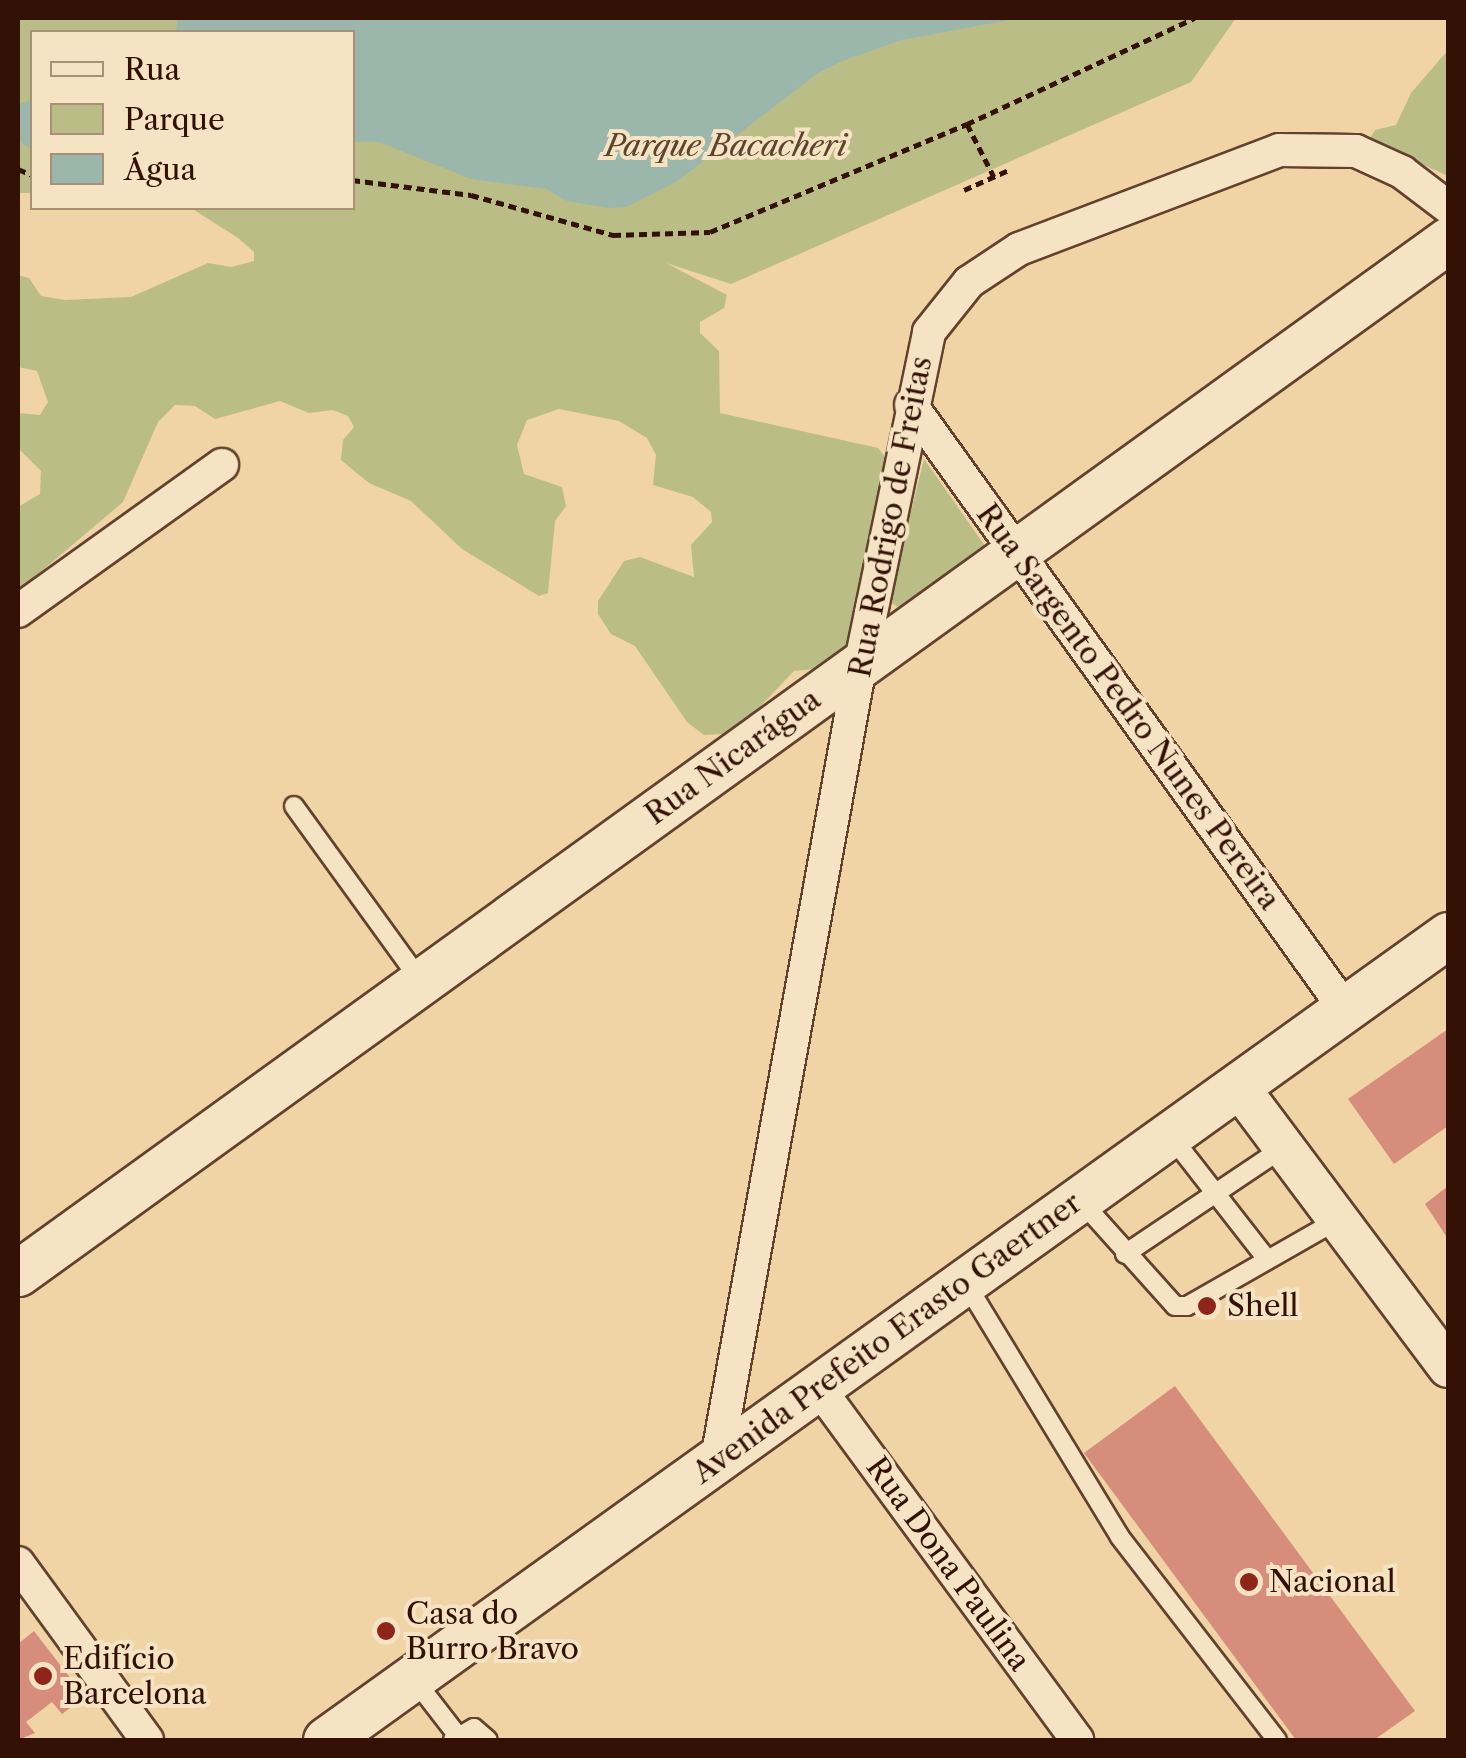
<!DOCTYPE html>
<html>
<head>
<meta charset="utf-8">
<style>
	body { margin:0 }
	#map { position:relative; width:1466px; height:1758px; overflow:hidden; background:#f0d4a5; font-family:"Libre Caslon Text",serif }
	div>[style] { position:absolute }
	.green>* { inset:0; background:#babd86 }
	.water>* { inset:0; background:#9bb7ac }
	.building>* { inset:0; background:#d68d7b }
	.path>* { height:5px; margin-top:-2.5px; transform-origin:0; background:repeating-linear-gradient(90deg,#331205 0 8px,transparent 0 13px) }
	.roads { filter:drop-shadow(2px 0 #62422d) drop-shadow(-2px 0 #62422d) drop-shadow(0 2px #62422d) drop-shadow(0 -2px #62422d) }
	.service>* { height:18px; margin:-9px; padding:0 9px; transform-origin:9px; border-radius:9px; background:#f5e3c4 }
	.minor>* { height:32px; margin:-16px; padding:0 16px; transform-origin:16px; border-radius:16px; background:#f5e3c4 }
	.tertiary>* { height:40px; margin:-20px; padding:0 20px; transform-origin:20px; border-radius:20px; background:#f5e3c4 }
	.secondary>* { height:45px; margin:-22.5px; padding:0 22.5px; transform-origin:22.5px; border-radius:22.5px; background:#f5e3c4 }
	.dots>* { width:28px; height:28px; translate:-50% -50%; box-sizing:border-box; border:5px solid #f5e3c4; border-radius:50% }
	span { translate:-50% -50%; white-space:nowrap; text-align:center; line-height:1.15; -webkit-text-stroke:8px #f5e3c4; paint-order:stroke }
	.park-label { font-size:30px; color:#5c452c; font-style:italic }
	.street-label { font-size:30px; color:#331205 }
	.poi-label { font-size:30px; color:#331205 }
	.left { translate:0 -50%; text-align:left }
	.frame { position:absolute; inset:0; border:20px solid #331205; pointer-events:none }
	.legend { position:absolute; left:30px; top:30px; width:325px; height:180px; box-sizing:border-box; background:#f5e3c4; border:2px solid #a78f78; margin:0; padding:12px 18px; list-style:none; font-size:30px; color:#331205 }
	.legend li { display:flex; align-items:center; gap:20px; height:50px }
	.legend b { width:50px; border:2px solid #a78f78 }
</style>
</head>
<body>
<div id="map">
	<div class="green">
		<i style="clip-path:polygon(18px 18px,1236px 18px,1191px 82px,731px 284px,666px 263px,727px 295px,724px 308px,700px 322px,700px 333px,719px 351px,720px 413px,878px 448px,886px 458px,859px 641px,834px 667px,794px 671px,750px 717px,723px 734px,704px 735px,687px 722px,635px 646px,611px 634px,598px 614px,598px 601px,624px 561px,640px 557px,694px 577px,691px 545px,712px 522px,711px 512px,693px 497px,653px 485px,656px 455px,647px 438px,619px 421px,559px 409px,527px 420px,517px 445px,524px 474px,562px 487px,566px 506px,555px 521px,548px 593px,539px 596px,462px 549px,411px 501px,369px 483px,341px 460px,343px 440px,354px 427px,348px 416px,333px 410px,309px 413px,280px 401px,215px 419px,195px 406px,175px 405px,158px 422px,123px 502px,18px 591px,18px 507px,40px 494px,41px 471px,18px 448px,18px 413px,40px 415px,48px 402px,37px 371px,18px 367px,18px 275px,29px 278px,41px 296px,65px 300px,131px 297px,208px 263px,231px 267px,254px 261px,254px 252px,238px 238px,191px 208px,352px 208px,352px 32px,32px 32px,32px 193px,18px 193px)"></i>
		<i style="clip-path:polygon(1448px 50px,1448px 176px,1369px 140px,1375px 130px,1396px 125px,1411px 93px)"></i>
		<i style="clip-path:polygon(924px 459px,985px 546px,899px 608px,889px 601px)"></i>
	</div>
	<div class="water">
		<i style="clip-path:polygon(178px 18px,1020px 18px,902px 40px,847px 59px,818px 73px,676px 182px,626px 207px,609px 208px,567px 201px,546px 189px,471px 179px,379px 142px,353px 142px,352px 32px,176px 32px)"></i>
		<i style="clip-path:polygon(32px 99px,32px 149px,18px 141px,18px 105px)"></i>
	</div>
	<div class="building">
		<i style="clip-path:polygon(1448px 1029px,1448px 1126px,1394px 1164px,1348px 1099px)"></i>
		<i style="clip-path:polygon(1448px 1186px,1448px 1239px,1425px 1204px)"></i>
		<i style="clip-path:polygon(1175px 1386px,1415px 1711px,1374px 1740px,1296px 1740px,1084px 1453px)"></i>
		<i style="clip-path:polygon(34px 1631px,85px 1697px,62px 1714px,52px 1702px,26px 1722px,35px 1733px,18px 1740px,18px 1644px)"></i>
	</div>
	<div class="path">
		<i style="left:967px;top:124px;width:59px;rotate:63deg"></i>
		<i style="left:18px;top:169px;width:15px;rotate:23deg"></i>
		<i style="left:352px;top:180px;width:120px;rotate:7.2deg"></i>
		<i style="left:471px;top:195px;width:148px;rotate:15.7deg"></i>
		<i style="left:613px;top:235px;width:97px;rotate:-1.8deg"></i>
		<i style="left:710px;top:232px;width:279px;rotate:-22.8deg"></i>
		<i style="left:967px;top:124px;width:251px;rotate:-25deg"></i>
		<i style="left:964px;top:190px;width:49px;rotate:-24deg"></i>
	</div>
	<div class="roads">
		<div class="service">
			<i style="left:294px;top:806px;width:215px;rotate:54.1deg"></i>
			<i style="left:1170px;top:1135px;width:156px;rotate:52deg"></i>
			<i style="left:1080px;top:1200px;width:142px;rotate:48.1deg"></i>
			<i style="left:1175px;top:1306px;width:12px"></i>
			<i style="left:1187px;top:1306px;width:174px;rotate:-29.7deg"></i>
			<i style="left:1125px;top:1254px;width:192px;rotate:-33.9deg"></i>
			<i style="left:965px;top:1282px;width:298px;rotate:58.7deg"></i>
			<i style="left:1120px;top:1537px;width:257px;rotate:52.3deg"></i>
			<i style="left:413px;top:1678px;width:73px;rotate:52.2deg"></i>
			<i style="left:453px;top:1740px;width:24px;rotate:-30deg"></i>
			<i style="left:474px;top:1728px;width:18px;rotate:41deg"></i>
		</div>
		<div class="minor">
			<i style="left:911px;top:405px;width:744px;rotate:54.3deg"></i>
			<i style="left:18px;top:611px;width:251px;rotate:-35.6deg"></i>
			<i style="left:818px;top:1387px;width:438px;rotate:53.7deg"></i>
			<i style="left:717px;top:1459px;width:806px;rotate:-79.78deg"></i>
			<i style="left:860px;top:666px;width:341px;rotate:-78.3deg"></i>
			<i style="left:929px;top:332px;width:64px;rotate:-51.3deg"></i>
			<i style="left:969px;top:282px;width:60px;rotate:-33.4deg"></i>
			<i style="left:1019px;top:249px;width:278px;rotate:-20.8deg"></i>
			<i style="left:1279px;top:150px;width:77px;rotate:0.7deg"></i>
			<i style="left:1356px;top:151px;width:51px;rotate:24.5deg"></i>
			<i style="left:1402px;top:172px;width:58px;rotate:37.3deg"></i>
			<i style="left:18px;top:1563px;width:219px;rotate:53.9deg"></i>
		</div>
		<div class="tertiary">
			<i style="left:1238px;top:1086px;width:351px;rotate:53.2deg"></i>
		</div>
		<div class="secondary">
			<i style="left:18px;top:1273px;width:1764px;rotate:-35.84deg"></i>
			<i style="left:326px;top:1740px;width:1381px;rotate:-35.66deg"></i>
		</div>
	</div>
	<div class="dots">
		<i style="left:1207px;top:1306px;background:#8f2418"></i>
		<i style="left:1249px;top:1582px;background:#8f2418"></i>
		<i style="left:386px;top:1631px;background:#8f2418"></i>
		<i style="left:43px;top:1676px;background:#8f2418"></i>
	</div>
	<div class="park-label">
		<span style="left:726px;top:146px">Parque Bacacheri</span>
	</div>
	<div class="street-label">
		<span style="left:891px;top:517px;rotate:-79deg">Rua Rodrigo de Freitas</span>
		<span style="left:1128px;top:707px;rotate:54deg">Rua Sargento Pedro Nunes Pereira</span>
		<span style="left:733px;top:757px;rotate:-36deg">Rua Nicarágua</span>
		<span style="left:887px;top:1338px;rotate:-36deg">Avenida Prefeito Erasto Gaertner</span>
		<span style="left:948px;top:1564px;rotate:54deg">Rua Dona Paulina</span>
	</div>
	<div class="poi-label">
		<span class="left" style="left:1227px;top:1306px">Shell</span>
		<span class="left" style="left:1269px;top:1582px">Nacional</span>
		<span class="left" style="left:406px;top:1631px">Casa do<br>Burro Bravo</span>
		<span class="left" style="left:63px;top:1676px">Edifício<br>Barcelona</span>
	</div>
	<div class="frame"></div>
	<ul class="legend">
	<li><b style="height:12px;background:#f5e3c4"></b>Rua</li>
	<li><b style="height:28px;background:#babd86"></b>Parque</li>
	<li><b style="height:28px;background:#9bb7ac"></b>Água</li>
	</ul>
</div>
</body>
</html>
